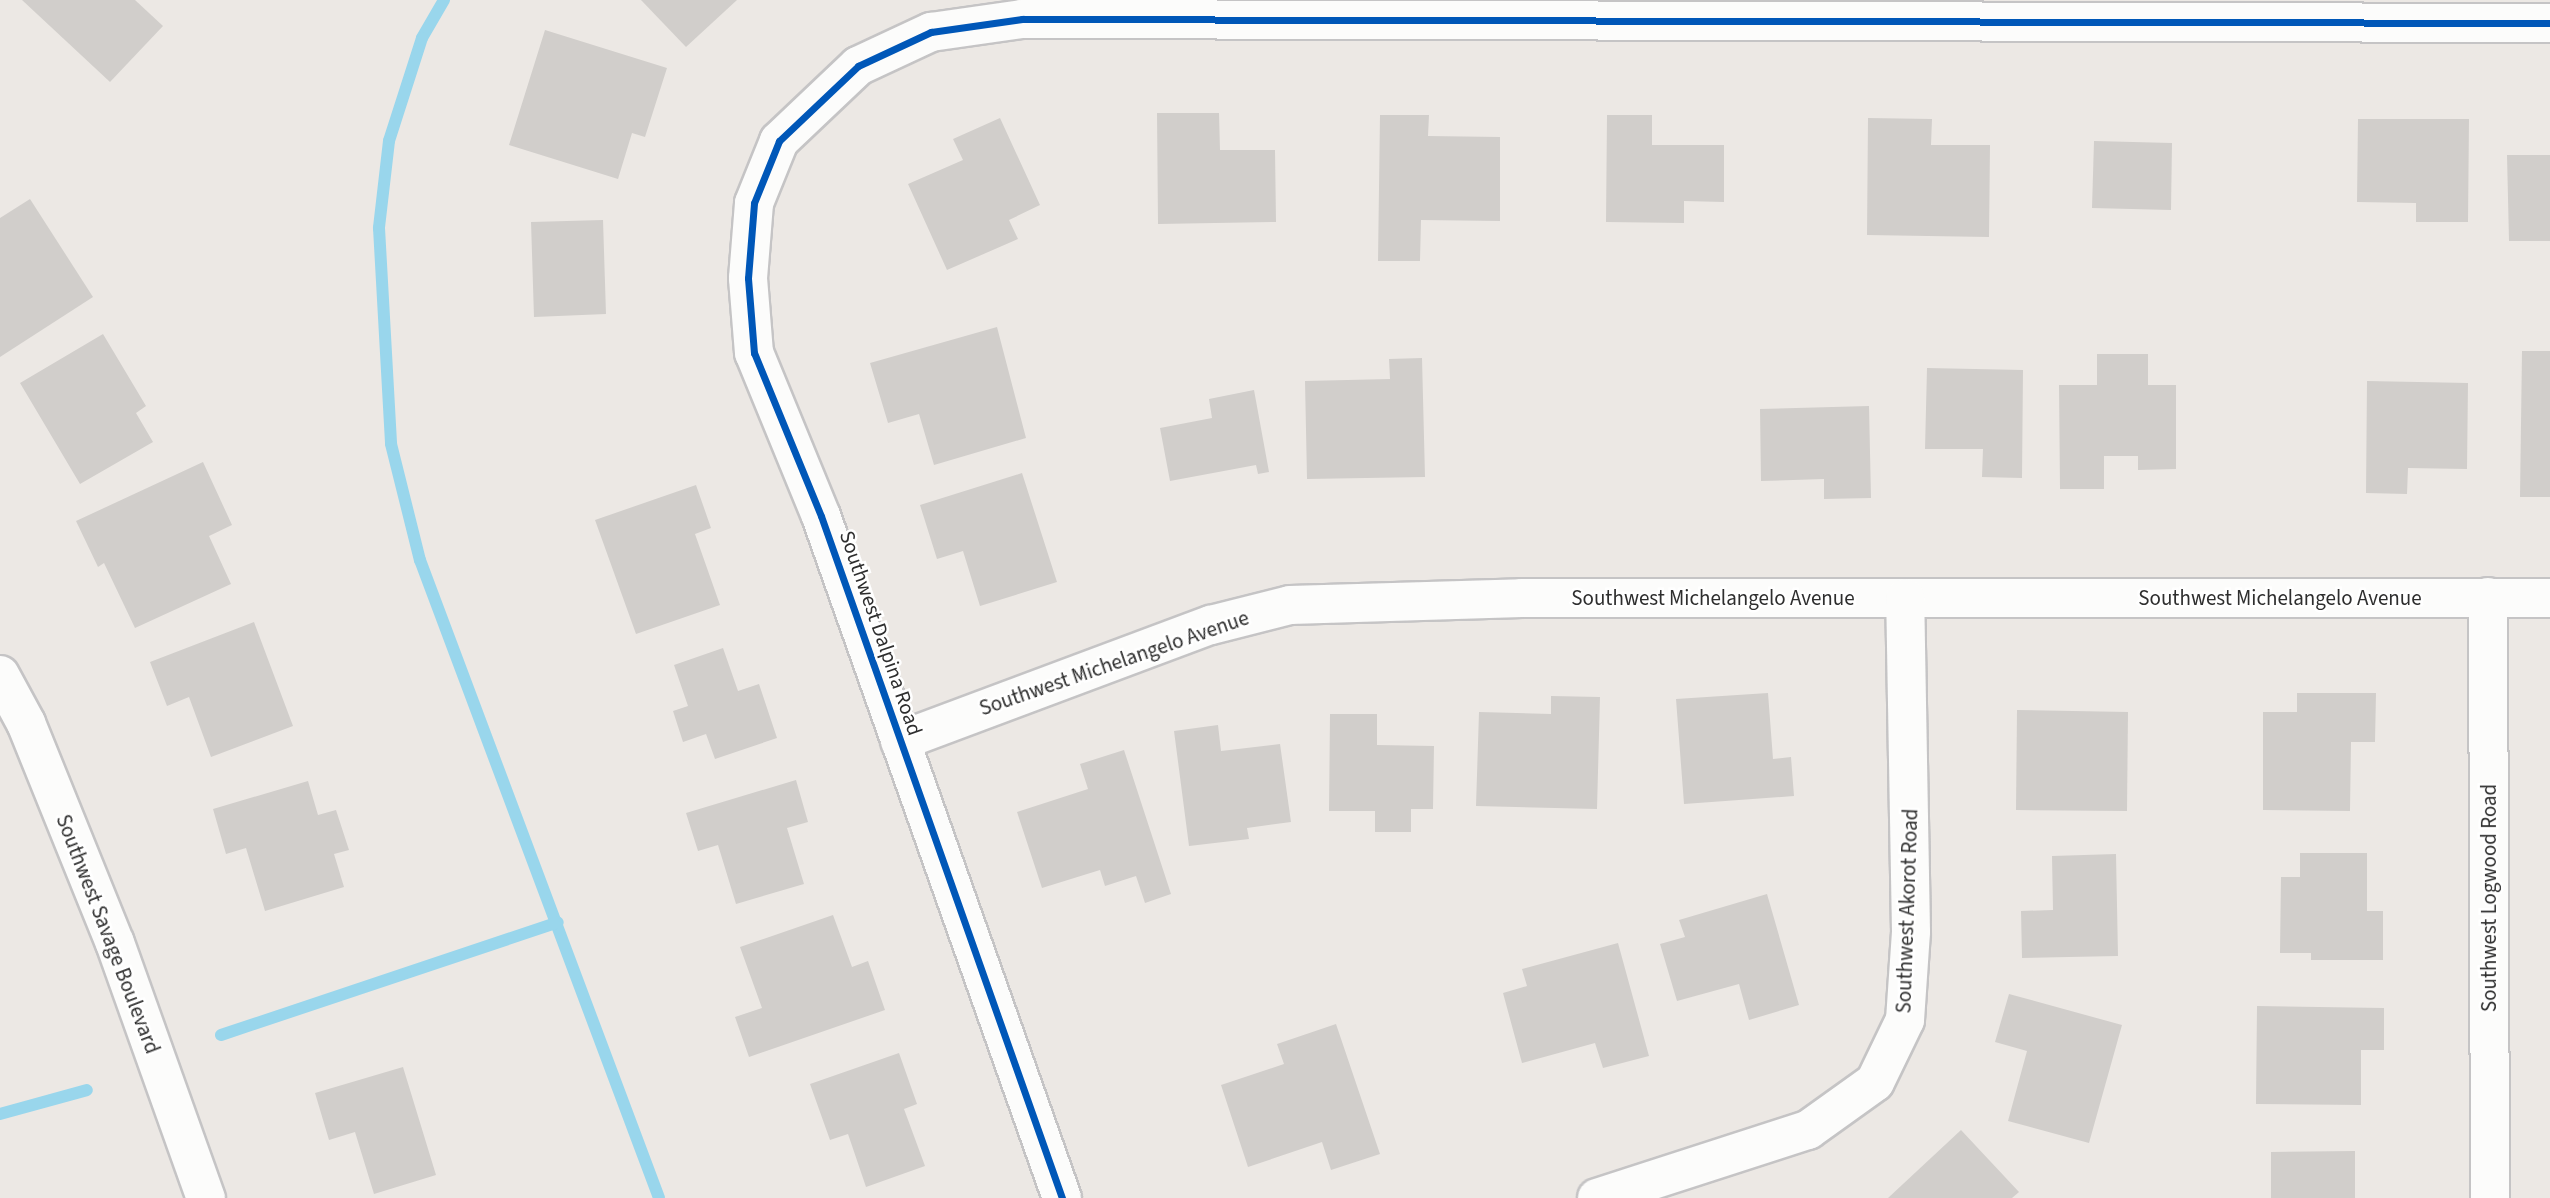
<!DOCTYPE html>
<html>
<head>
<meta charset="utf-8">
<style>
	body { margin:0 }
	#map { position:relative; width:2550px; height:1198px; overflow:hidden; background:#ece8e4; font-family:"Source Sans 3",sans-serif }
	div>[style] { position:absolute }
	.stream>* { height:12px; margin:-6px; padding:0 6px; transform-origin:6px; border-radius:6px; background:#99d6ec }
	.building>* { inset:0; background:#d1cecb }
	.roads { filter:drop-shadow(2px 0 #c5c4c5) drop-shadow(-2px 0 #c5c4c5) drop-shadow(0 2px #c5c4c5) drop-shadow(0 -2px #c5c4c5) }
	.minor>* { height:38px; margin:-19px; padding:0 19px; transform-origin:19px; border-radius:19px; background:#fcfcfb }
	.cycleway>* { height:7px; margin:-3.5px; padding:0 3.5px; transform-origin:3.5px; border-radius:3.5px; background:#0057b8 }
	span { translate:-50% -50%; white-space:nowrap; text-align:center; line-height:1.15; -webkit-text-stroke:5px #fff; paint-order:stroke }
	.street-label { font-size:21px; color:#2e2e2e }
</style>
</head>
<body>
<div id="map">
	<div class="stream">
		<i style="left:444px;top:0;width:44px;rotate:120.1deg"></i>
		<i style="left:422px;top:38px;width:108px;rotate:107.8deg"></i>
		<i style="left:389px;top:141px;width:88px;rotate:96.6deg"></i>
		<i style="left:379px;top:228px;width:216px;rotate:86.8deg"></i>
		<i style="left:391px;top:444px;width:120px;rotate:76deg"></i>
		<i style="left:420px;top:560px;width:681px;rotate:69.46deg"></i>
		<i style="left:221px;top:1035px;width:355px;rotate:-18.5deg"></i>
		<i style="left:0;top:1114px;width:90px;rotate:-15.4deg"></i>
	</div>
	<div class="building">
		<i style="clip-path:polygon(22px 0,135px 0,163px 26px,110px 82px)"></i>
		<i style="clip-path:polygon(641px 0,737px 0,686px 47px)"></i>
		<i style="clip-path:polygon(545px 30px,667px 68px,645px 137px,632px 133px,618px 179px,509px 145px)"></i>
		<i style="clip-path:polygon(1157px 113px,1219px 113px,1220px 150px,1275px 150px,1276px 222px,1158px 224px)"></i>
		<i style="clip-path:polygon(1380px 115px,1429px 115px,1428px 136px,1500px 137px,1500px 221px,1421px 220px,1420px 261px,1378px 261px)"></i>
		<i style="clip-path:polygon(1607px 115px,1652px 115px,1652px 145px,1724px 145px,1724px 202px,1684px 201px,1684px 223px,1606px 222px)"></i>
		<i style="clip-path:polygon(1000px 118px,1040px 205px,1009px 220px,1018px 239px,947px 270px,908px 184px,963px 160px,953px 139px)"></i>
		<i style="clip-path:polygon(1868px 118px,1932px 119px,1931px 145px,1990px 145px,1989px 237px,1867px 235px)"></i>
		<i style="clip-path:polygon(2358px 119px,2469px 119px,2468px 222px,2416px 222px,2416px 203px,2357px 202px)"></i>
		<i style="clip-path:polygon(2094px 141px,2172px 143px,2171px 210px,2092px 208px)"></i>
		<i style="clip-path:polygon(2507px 155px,2550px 155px,2550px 241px,2509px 241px)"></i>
		<i style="clip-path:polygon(30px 199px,93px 297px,0 357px,0 218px)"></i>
		<i style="clip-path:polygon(603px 220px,606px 314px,534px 317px,531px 222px)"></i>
		<i style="clip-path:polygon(997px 327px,1026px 438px,934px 465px,919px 414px,888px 423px,870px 363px)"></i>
		<i style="clip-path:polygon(103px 334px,146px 406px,136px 413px,153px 442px,80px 484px,20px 383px)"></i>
		<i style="clip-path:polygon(2522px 351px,2550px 351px,2550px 497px,2520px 497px)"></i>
		<i style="clip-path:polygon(2097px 354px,2148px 354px,2148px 385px,2176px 385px,2176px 469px,2138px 470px,2138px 456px,2104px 456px,2104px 489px,2060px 489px,2059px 385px,2097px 385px)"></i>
		<i style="clip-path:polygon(1422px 358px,1425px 477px,1307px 479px,1305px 381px,1390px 379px,1389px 359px)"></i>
		<i style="clip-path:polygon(1927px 368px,2023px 370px,2022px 478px,1982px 477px,1983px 449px,1925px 449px)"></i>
		<i style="clip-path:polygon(2367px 381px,2468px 383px,2467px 469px,2408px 468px,2407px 494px,2366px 493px)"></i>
		<i style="clip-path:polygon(1254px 390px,1269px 472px,1258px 474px,1256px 465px,1170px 481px,1160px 428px,1212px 418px,1209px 399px)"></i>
		<i style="clip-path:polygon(1869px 406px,1871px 498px,1824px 499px,1824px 479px,1761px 481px,1760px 409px)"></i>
		<i style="clip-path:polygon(203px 462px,232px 525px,209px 536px,231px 584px,135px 628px,104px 563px,98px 567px,76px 521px)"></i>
		<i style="clip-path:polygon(1022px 473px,1057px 582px,980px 606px,963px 551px,937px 559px,920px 505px)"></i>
		<i style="clip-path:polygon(696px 485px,711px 528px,695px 534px,720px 605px,636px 634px,595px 520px)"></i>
		<i style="clip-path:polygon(254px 622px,293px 726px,211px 757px,189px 697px,167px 706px,150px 662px)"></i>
		<i style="clip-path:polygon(723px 648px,738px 691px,759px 684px,777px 738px,715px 759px,706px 734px,683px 742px,673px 711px,688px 706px,674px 665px)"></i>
		<i style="clip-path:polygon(1768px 693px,1773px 759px,1791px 757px,1794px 796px,1684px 804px,1676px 699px)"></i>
		<i style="clip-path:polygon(2297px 693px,2376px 693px,2375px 742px,2351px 742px,2350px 811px,2263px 810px,2263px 712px,2297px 712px)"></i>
		<i style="clip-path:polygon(1551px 696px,1600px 697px,1597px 809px,1476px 806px,1479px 712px,1551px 714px)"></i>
		<i style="clip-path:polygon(2017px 710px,2128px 712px,2127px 811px,2016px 810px)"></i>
		<i style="clip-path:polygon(1330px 714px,1377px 714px,1377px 745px,1434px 746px,1433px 809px,1411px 809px,1411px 832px,1375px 832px,1375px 811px,1329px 811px)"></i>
		<i style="clip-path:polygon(1218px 725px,1221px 751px,1280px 744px,1291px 822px,1247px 828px,1249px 839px,1189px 846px,1174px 731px)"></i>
		<i style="clip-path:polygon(1124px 750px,1171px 894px,1145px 903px,1136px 876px,1105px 886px,1100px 870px,1042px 888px,1017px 812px,1088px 789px,1080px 764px)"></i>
		<i style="clip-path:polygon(796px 780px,808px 822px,787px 828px,804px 884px,736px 904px,718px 845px,698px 851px,686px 813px)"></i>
		<i style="clip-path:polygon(308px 781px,318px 815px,336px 810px,349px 850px,334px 854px,344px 887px,265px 911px,246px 848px,226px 854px,213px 809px)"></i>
		<i style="clip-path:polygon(2300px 853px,2367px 853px,2367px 911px,2383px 911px,2383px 960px,2311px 960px,2311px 953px,2280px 953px,2281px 877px,2300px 877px)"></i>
		<i style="clip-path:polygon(2116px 854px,2118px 956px,2022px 958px,2021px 911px,2053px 910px,2052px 856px)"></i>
		<i style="clip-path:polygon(1767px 894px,1799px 1005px,1749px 1020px,1739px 984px,1677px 1001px,1660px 944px,1685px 937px,1679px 920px)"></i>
		<i style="clip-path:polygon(833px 915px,852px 967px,868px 961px,885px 1010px,749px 1057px,735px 1017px,762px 1008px,740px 947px)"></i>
		<i style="clip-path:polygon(1618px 943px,1649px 1056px,1603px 1068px,1595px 1043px,1522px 1063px,1503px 993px,1527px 986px,1522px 969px)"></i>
		<i style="clip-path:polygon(2009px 994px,2122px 1025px,2089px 1143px,2008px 1121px,2027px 1051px,1995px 1042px)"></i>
		<i style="clip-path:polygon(2257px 1006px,2384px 1008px,2384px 1050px,2361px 1050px,2361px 1105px,2256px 1104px)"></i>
		<i style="clip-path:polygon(1336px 1024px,1380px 1154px,1331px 1170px,1322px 1142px,1248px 1167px,1221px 1085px,1284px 1064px,1277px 1044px)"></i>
		<i style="clip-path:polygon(899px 1053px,917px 1104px,904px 1109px,925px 1166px,866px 1187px,848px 1134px,830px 1140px,810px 1084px)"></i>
		<i style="clip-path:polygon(403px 1067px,436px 1175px,374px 1194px,355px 1132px,329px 1140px,315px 1093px)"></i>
		<i style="clip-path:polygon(1961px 1130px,2019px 1192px,2012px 1198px,1888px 1198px)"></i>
		<i style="clip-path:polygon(2355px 1151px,2355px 1198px,2271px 1198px,2271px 1152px)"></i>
	</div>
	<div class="roads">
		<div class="minor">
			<i style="left:2488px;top:597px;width:601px;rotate:89.81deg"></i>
			<i style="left:0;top:675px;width:55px;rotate:61.6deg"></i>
			<i style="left:26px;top:723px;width:237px;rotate:68deg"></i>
			<i style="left:115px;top:943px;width:271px;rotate:70.4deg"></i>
			<i style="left:900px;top:741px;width:332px;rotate:-20.5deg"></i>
			<i style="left:1211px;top:625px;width:81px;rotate:-14.2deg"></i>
			<i style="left:1290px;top:605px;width:232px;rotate:-1.7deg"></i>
			<i style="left:1522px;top:598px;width:1028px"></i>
			<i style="left:1062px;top:1198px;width:723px;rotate:-109.46deg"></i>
			<i style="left:821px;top:516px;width:176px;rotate:-112.3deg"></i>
			<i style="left:754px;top:353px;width:75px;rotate:-94.6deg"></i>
			<i style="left:748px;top:278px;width:75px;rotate:-85.4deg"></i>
			<i style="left:754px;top:203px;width:67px;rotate:-68deg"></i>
			<i style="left:779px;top:141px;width:109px;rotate:-43.5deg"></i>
			<i style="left:858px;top:66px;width:81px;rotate:-25deg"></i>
			<i style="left:931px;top:32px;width:92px;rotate:-8.1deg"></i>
			<i style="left:1022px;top:19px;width:1528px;rotate:0.15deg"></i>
			<i style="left:1597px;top:1198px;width:222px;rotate:-17.9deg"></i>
			<i style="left:1808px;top:1130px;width:82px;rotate:-35.6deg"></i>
			<i style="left:1875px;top:1082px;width:69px;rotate:-64.2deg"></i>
			<i style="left:1905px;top:1020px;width:88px;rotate:-86.1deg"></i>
			<i style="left:1911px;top:932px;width:334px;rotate:-91deg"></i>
		</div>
	</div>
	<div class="cycleway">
		<i style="left:1062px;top:1198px;width:723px;rotate:-109.46deg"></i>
		<i style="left:821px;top:516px;width:176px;rotate:-112.3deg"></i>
		<i style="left:754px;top:353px;width:75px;rotate:-94.6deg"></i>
		<i style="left:748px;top:278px;width:75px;rotate:-85.4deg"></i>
		<i style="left:754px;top:203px;width:67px;rotate:-68deg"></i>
		<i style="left:779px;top:141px;width:109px;rotate:-43.5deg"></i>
		<i style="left:858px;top:66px;width:81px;rotate:-25deg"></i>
		<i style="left:931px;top:32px;width:92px;rotate:-8.1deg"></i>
		<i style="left:1022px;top:19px;width:1528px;rotate:0.15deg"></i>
	</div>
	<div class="street-label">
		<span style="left:1713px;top:598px">Southwest Michelangelo Avenue</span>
		<span style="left:2280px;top:598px">Southwest Michelangelo Avenue</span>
		<span style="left:881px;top:633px;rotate:71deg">Southwest Dalpina Road</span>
		<span style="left:1114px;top:663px;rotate:-19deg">Southwest Michelangelo Avenue</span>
		<span style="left:2489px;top:898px;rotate:-90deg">Southwest Logwood Road</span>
		<span style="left:1907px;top:911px;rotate:-88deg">Southwest Akorot Road</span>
		<span style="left:108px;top:934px;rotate:69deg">Southwest Savage Boulevard</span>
	</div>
</div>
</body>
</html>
